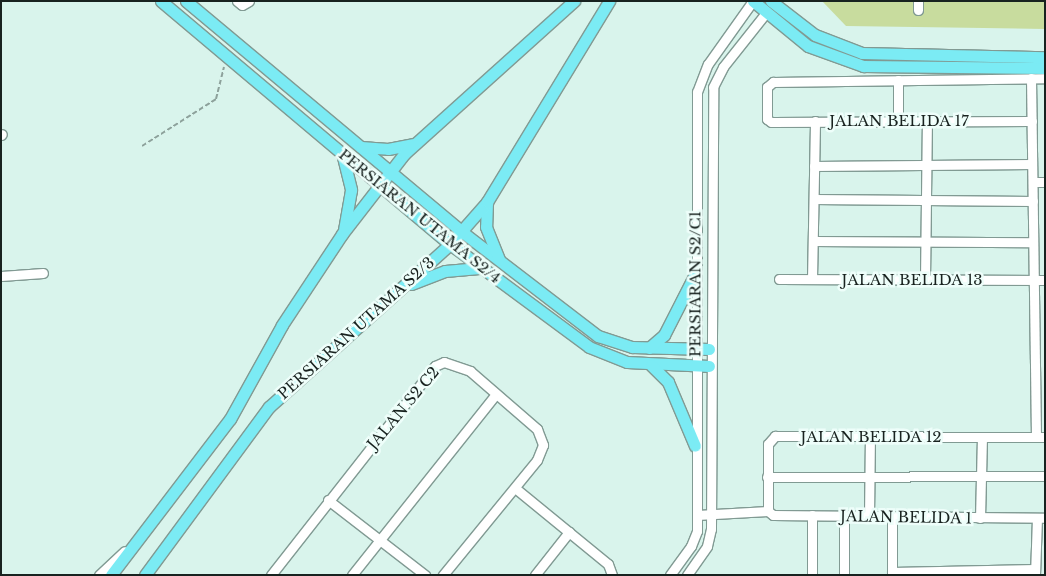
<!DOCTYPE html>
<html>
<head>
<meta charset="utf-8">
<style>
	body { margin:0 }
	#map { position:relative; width:1046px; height:576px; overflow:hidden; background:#d9f4ec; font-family:"Libre Baskerville",serif }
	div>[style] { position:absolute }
	.green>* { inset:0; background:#c8dc9e }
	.path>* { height:2px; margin-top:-1px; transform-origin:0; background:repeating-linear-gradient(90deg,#8da19b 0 5px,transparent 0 7.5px) }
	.roads { filter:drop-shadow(1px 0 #819a93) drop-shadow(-1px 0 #819a93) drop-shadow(0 1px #819a93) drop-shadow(0 -1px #819a93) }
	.minor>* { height:9px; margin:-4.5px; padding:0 4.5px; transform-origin:4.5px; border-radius:4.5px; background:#fff }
	.major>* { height:11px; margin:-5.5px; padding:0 5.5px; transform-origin:5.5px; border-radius:5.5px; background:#7bebf4 }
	span { translate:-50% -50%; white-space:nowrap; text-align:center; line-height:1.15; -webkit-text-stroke:5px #eefefa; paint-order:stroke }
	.street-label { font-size:15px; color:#18221f }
	.frame { position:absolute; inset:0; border:2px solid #18221f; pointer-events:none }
</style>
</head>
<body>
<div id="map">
	<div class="green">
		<i style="clip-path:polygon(822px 1px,1045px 1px,1045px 29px,846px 26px)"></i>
	</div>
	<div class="path">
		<i style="left:142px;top:146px;width:88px;rotate:-32.4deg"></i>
		<i style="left:216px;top:99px;width:33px;rotate:-76deg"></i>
	</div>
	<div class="roads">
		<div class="minor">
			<i style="left:237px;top:1px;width:6px;rotate:39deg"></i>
			<i style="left:242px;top:5px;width:8px;rotate:-30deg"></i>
			<i style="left:918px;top:1px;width:9px;rotate:90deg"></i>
			<i style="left:1031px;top:78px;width:359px;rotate:89.2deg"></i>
			<i style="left:898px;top:80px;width:41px;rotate:90deg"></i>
			<i style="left:1032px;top:121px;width:261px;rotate:179.8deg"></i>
			<i style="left:771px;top:122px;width:5px;rotate:-143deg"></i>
			<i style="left:767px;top:119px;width:32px;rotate:-90deg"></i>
			<i style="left:767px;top:87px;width:8px;rotate:-40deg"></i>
			<i style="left:773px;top:82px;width:272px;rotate:-0.8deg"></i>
			<i style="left:1px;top:135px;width:1px;rotate:-45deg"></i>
			<i style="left:814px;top:166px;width:218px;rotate:-0.5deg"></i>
			<i style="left:1033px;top:182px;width:12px"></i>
			<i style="left:814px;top:199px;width:219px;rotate:0.5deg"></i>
			<i style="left:813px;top:241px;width:220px;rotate:0.3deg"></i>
			<i style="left:1px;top:276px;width:42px;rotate:-4.1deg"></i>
			<i style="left:779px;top:279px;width:266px;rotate:0.2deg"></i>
			<i style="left:812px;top:279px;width:158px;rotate:-88.9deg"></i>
			<i style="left:925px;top:280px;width:159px;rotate:-89.3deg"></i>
			<i style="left:767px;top:477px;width:278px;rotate:-0.2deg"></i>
			<i style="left:515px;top:488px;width:120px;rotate:39.3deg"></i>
			<i style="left:608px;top:564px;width:12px;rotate:70deg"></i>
			<i style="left:328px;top:500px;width:123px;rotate:37.7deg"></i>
			<i style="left:768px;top:511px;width:67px;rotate:-90deg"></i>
			<i style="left:768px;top:444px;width:11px;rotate:-49deg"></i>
			<i style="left:775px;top:436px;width:270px;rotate:0.2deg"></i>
			<i style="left:768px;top:511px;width:6px;rotate:39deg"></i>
			<i style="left:773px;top:515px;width:272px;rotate:0.6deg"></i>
			<i style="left:697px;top:515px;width:71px;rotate:-3.2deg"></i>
			<i style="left:869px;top:516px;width:79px;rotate:-89.3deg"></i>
			<i style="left:892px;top:517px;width:58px;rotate:90deg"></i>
			<i style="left:980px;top:518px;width:81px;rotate:-88.6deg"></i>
			<i style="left:892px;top:572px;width:143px;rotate:-1.2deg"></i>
			<i style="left:99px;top:575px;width:35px;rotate:-43deg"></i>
			<i style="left:271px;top:575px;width:266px;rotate:-51.9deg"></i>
			<i style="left:435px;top:366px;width:10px;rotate:-24deg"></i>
			<i style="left:444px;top:362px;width:28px;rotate:19deg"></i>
			<i style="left:470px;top:371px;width:89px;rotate:40.9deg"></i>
			<i style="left:537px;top:429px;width:17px;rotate:69deg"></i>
			<i style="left:543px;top:445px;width:16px;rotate:112deg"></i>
			<i style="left:537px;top:460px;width:149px;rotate:129.3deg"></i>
			<i style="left:352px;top:575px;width:231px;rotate:-51.5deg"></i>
			<i style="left:535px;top:575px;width:55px;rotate:-51.7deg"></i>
			<i style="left:670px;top:575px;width:36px;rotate:-54deg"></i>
			<i style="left:691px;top:546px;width:16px;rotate:-68deg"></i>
			<i style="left:697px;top:531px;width:439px;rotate:-90deg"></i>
			<i style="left:697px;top:92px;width:30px;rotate:-69deg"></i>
			<i style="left:708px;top:64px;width:76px;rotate:-54.6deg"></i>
			<i style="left:687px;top:575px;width:35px;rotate:-55deg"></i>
			<i style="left:707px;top:546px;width:17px;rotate:-77deg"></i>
			<i style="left:711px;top:529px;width:442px;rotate:-89.7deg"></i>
			<i style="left:713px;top:87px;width:22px;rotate:-63deg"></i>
			<i style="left:723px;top:67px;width:68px;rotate:-51.6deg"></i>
			<i style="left:812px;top:575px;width:60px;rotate:-90deg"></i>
			<i style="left:844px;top:575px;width:59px;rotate:-90deg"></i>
			<i style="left:1035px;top:575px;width:57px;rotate:-88deg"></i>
		</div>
		<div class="major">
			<i style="left:161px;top:1px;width:378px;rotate:40.1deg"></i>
			<i style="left:450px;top:244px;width:173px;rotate:36.5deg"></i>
			<i style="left:589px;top:347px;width:41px;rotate:21.5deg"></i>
			<i style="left:627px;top:362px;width:82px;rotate:2.8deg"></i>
			<i style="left:186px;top:1px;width:359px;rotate:39.9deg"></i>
			<i style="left:461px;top:231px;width:173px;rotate:37.5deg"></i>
			<i style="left:598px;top:336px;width:36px;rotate:18deg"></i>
			<i style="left:632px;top:347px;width:77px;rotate:1.5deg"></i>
			<i style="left:753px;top:1px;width:71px;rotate:39.3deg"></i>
			<i style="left:808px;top:46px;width:59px;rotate:20deg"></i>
			<i style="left:863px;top:66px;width:182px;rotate:0.6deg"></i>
			<i style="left:771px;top:1px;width:56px;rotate:37.7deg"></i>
			<i style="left:815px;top:35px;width:50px;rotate:21deg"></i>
			<i style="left:862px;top:53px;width:183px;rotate:1.3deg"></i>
			<i style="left:361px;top:147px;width:27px;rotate:4deg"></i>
			<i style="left:388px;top:149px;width:25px;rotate:-11deg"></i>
			<i style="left:342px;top:153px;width:38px;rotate:76deg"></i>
			<i style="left:351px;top:190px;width:39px;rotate:100deg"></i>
			<i style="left:487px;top:202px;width:25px;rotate:92deg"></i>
			<i style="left:486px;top:227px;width:35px;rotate:68deg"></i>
			<i style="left:411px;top:284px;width:36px;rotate:-21deg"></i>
			<i style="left:445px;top:271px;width:37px;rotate:-5deg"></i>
			<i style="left:649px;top:348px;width:20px;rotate:-41deg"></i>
			<i style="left:664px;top:335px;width:66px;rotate:-63deg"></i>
			<i style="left:651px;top:365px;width:24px;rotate:45deg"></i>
			<i style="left:668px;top:382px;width:69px;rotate:67.1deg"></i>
			<i style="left:111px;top:575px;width:196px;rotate:-52.7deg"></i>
			<i style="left:230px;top:419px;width:107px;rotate:-61deg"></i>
			<i style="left:282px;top:325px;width:109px;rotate:-56.6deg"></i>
			<i style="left:342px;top:234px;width:101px;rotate:-52.2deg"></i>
			<i style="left:404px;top:154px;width:229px;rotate:-42deg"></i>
			<i style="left:145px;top:575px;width:209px;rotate:-53.6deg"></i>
			<i style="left:269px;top:407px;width:244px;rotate:-42deg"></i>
			<i style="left:450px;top:244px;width:56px;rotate:-48.6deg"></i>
			<i style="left:487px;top:202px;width:235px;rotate:-58.7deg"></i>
		</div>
	</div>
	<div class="street-label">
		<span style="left:899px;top:121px">JALAN BELIDA 17</span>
		<span style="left:420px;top:216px;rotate:39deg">PERSIARAN UTAMA S2/4</span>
		<span style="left:912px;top:280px">JALAN BELIDA 13</span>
		<span style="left:695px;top:284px;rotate:-90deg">PERSIARAN S2/C1</span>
		<span style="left:356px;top:328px;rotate:-42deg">PERSIARAN UTAMA S2/3</span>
		<span style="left:403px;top:408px;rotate:-50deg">JALAN S2 C2</span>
		<span style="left:871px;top:437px">JALAN BELIDA 12</span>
		<span style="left:906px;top:517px;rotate:1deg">JALAN BELIDA 1</span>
	</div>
	<div class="frame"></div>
</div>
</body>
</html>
